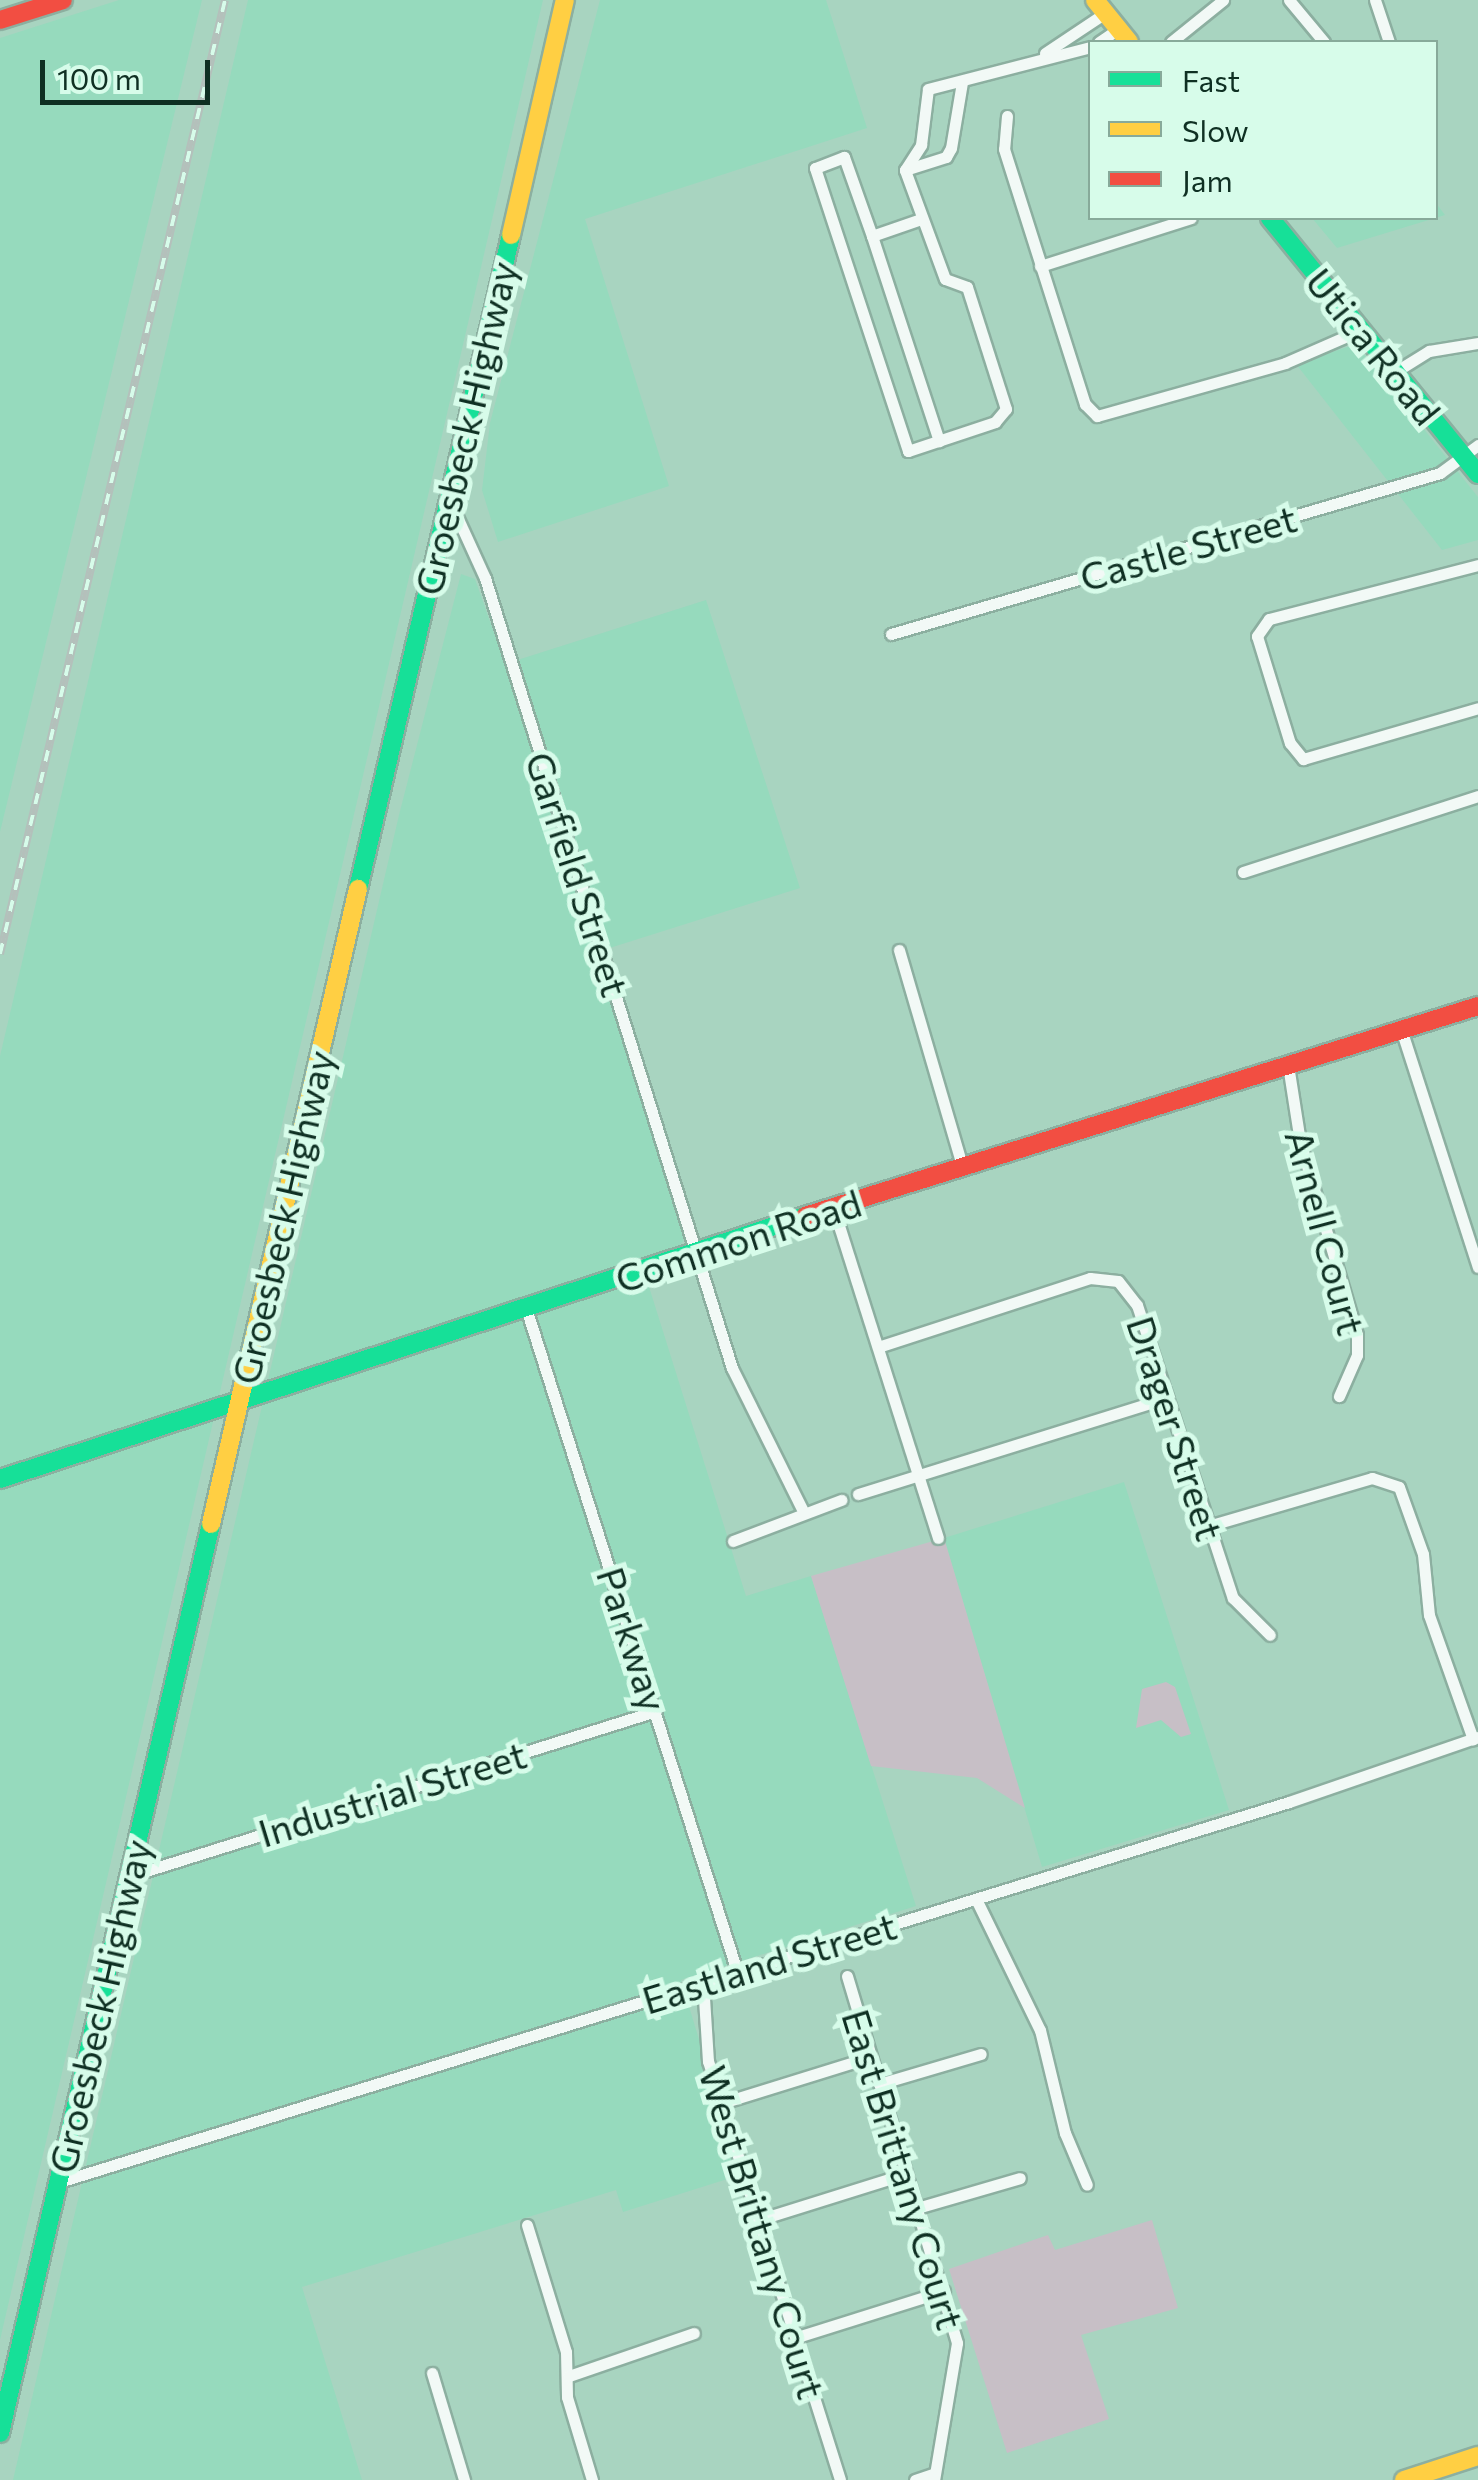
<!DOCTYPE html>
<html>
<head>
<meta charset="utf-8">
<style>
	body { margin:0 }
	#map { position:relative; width:1478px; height:2480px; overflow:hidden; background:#a8d4c0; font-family:Commissioner,sans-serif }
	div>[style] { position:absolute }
	.built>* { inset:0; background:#96dabd }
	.green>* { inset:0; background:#c7bfc6 }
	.roads { filter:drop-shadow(2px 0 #8cafa0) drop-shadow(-2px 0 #8cafa0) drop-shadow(0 2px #8cafa0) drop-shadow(0 -2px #8cafa0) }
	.street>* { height:11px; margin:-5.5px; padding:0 5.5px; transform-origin:5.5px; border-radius:5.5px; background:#f2f9f6 }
	.fast>* { height:18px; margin:-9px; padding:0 9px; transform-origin:9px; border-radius:9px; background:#16e098 }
	.slow>* { height:18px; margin:-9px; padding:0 9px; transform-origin:9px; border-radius:9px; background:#ffcf43 }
	.jam>* { height:18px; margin:-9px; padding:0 9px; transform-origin:9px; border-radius:9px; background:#f24e42 }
	.rail>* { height:8px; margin-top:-4px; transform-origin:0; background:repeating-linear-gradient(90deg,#d7fcea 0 11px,#b4c0bb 0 22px); box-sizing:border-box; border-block:2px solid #b4c0bb }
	span { translate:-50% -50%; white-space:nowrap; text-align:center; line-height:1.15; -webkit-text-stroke:10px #d7fcea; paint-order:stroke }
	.street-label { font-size:38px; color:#0f3023 }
	.legend { position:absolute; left:1088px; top:40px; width:350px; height:180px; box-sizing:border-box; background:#d7fcea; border:2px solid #87aa9a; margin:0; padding:12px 18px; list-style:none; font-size:30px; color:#0f3023 }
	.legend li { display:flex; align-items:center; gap:20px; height:50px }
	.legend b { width:50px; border:2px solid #87aa9a }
	.scale { position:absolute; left:40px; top:60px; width:170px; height:45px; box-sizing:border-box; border:5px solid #0f3023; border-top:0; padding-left:12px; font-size:30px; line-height:35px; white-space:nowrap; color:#0f3023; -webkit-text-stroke:8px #d7fcea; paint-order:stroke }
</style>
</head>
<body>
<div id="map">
	<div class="built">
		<i style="clip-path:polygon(119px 0,202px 0,0 832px,0 38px)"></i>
		<i style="clip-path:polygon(248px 0,543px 0,0 2340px,0 1056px)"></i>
		<i style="clip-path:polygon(600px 0,826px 0,867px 128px,585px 219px,669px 486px,498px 542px,482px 490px,490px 423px)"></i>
		<i style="clip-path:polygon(1436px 203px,1445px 215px,1337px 248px,1312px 218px,1436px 218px)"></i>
		<i style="clip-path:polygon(1356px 344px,1478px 497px,1478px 540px,1442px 550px,1296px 364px)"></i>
		<i style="clip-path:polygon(461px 574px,475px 579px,505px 664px,706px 600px,800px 888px,597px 952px,687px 1236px,680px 1245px,640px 1258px,746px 1596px,811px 1576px,916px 1906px,681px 1980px,740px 2175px,623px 2212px,616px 2190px,302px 2287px,362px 2480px,13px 2480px,399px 815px)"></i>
		<i style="clip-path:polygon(1124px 1482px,1229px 1810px,1042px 1867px,944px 1538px)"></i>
	</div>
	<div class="green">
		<i style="clip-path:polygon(944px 1538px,1025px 1808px,977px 1778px,871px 1766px,811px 1576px)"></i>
		<i style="clip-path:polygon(1166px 1682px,1175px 1687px,1191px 1734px,1181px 1737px,1161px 1720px,1136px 1728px,1142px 1689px)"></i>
		<i style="clip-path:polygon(1152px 2220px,1178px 2308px,1081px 2335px,1109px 2419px,1007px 2453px,949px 2269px,1048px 2235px,1055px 2250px)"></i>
	</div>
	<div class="roads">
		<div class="street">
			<i style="left:1289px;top:0;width:55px;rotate:50.2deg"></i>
			<i style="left:1375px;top:0;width:44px;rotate:71.6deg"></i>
			<i style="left:1099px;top:42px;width:23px;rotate:-34deg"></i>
			<i style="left:1171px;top:42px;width:67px;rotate:-38.9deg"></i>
			<i style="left:1045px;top:53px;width:72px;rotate:-33.7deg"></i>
			<i style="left:1007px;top:116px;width:33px;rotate:95deg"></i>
			<i style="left:1004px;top:149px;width:268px;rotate:72.4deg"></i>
			<i style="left:1085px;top:404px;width:17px;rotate:45deg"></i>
			<i style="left:1097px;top:416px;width:195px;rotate:-15.7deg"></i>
			<i style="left:1285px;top:363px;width:83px;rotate:-23.5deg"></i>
			<i style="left:905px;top:170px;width:43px;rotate:-17.6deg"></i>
			<i style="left:946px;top:157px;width:10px;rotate:-61deg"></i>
			<i style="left:951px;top:148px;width:67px;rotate:-80.5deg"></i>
			<i style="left:921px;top:219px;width:52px;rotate:160.9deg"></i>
			<i style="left:872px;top:236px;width:84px;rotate:-109.5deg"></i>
			<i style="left:844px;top:157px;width:31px;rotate:159deg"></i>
			<i style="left:815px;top:168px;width:298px;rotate:71.8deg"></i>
			<i style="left:908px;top:451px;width:92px;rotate:-18.4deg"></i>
			<i style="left:995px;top:422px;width:17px;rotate:-50deg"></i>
			<i style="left:1006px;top:409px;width:128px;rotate:-107.7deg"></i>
			<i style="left:967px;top:287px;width:23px;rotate:-160deg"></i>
			<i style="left:945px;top:279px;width:116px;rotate:-110.2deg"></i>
			<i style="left:905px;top:170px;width:30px;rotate:-57deg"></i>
			<i style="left:921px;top:145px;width:56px;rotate:-82.9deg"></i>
			<i style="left:928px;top:89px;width:167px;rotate:-14.5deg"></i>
			<i style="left:872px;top:236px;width:216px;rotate:71.9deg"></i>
			<i style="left:1040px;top:266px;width:158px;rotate:-17.6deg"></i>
			<i style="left:1395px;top:372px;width:40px;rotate:-32deg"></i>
			<i style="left:1429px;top:351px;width:50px;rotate:-9.3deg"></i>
			<i style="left:449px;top:499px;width:87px;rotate:65.5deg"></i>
			<i style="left:485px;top:578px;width:828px;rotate:72.64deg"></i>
			<i style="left:732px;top:1368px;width:160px;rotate:63.6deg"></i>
			<i style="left:1478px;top:565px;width:216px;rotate:165.5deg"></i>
			<i style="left:1269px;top:619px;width:21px;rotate:125deg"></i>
			<i style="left:1257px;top:636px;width:112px;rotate:72.9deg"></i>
			<i style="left:1290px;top:743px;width:21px;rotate:51deg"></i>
			<i style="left:1303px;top:759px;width:182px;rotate:-16.2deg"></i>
			<i style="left:891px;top:634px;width:572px;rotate:-16.34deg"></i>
			<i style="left:1440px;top:473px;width:47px;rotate:-36.4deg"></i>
			<i style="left:1243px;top:872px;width:247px;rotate:-17.9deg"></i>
			<i style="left:899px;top:950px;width:224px;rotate:73.7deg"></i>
			<i style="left:1401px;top:1029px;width:250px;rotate:72.1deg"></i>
			<i style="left:1288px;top:1065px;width:78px;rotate:81.1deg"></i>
			<i style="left:1300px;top:1142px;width:201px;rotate:73.5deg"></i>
			<i style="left:1357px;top:1335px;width:20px;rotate:90deg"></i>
			<i style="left:1357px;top:1355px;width:45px;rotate:113.7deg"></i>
			<i style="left:834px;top:1210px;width:344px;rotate:72.4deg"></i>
			<i style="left:526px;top:1308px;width:696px;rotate:72.35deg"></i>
			<i style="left:878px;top:1347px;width:223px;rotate:-18deg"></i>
			<i style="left:1090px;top:1278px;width:28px;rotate:6deg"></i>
			<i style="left:1118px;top:1281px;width:31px;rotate:52deg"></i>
			<i style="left:1137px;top:1305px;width:308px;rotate:71.9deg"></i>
			<i style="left:1233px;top:1598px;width:52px;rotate:45deg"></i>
			<i style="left:858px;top:1494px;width:324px;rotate:-17.3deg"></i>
			<i style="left:1208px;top:1526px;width:171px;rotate:-16.3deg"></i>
			<i style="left:1372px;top:1478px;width:28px;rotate:18deg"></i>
			<i style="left:1399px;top:1487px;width:71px;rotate:70.3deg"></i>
			<i style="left:1423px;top:1554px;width:61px;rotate:84.4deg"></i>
			<i style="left:1429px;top:1615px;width:132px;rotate:70.5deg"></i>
			<i style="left:733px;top:1541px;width:116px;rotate:-20.8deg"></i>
			<i style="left:130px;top:1876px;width:551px;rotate:-17.42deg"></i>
			<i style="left:976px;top:1899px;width:146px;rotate:64deg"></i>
			<i style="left:1040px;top:2030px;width:106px;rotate:76.4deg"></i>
			<i style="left:1065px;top:2133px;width:56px;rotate:67.1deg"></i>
			<i style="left:847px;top:1976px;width:383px;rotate:73.3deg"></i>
			<i style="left:957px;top:2343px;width:139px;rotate:99.5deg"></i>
			<i style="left:703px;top:1982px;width:79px;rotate:86.4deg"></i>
			<i style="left:708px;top:2061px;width:439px;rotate:72.5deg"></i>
			<i style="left:879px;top:2084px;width:106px;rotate:-16.4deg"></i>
			<i style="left:722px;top:2103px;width:156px;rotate:-17.2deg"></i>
			<i style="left:59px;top:2182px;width:1287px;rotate:-17.17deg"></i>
			<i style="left:1289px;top:1802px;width:200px;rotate:-19deg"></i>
			<i style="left:917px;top:2208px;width:107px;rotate:-16.2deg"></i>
			<i style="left:758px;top:2220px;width:154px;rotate:-17.4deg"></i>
			<i style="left:527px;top:2225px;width:133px;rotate:72.9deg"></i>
			<i style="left:566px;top:2352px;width:45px;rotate:88.7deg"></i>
			<i style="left:567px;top:2397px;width:87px;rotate:73.2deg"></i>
			<i style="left:797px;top:2337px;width:154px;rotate:-17.4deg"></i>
			<i style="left:432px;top:2373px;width:112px;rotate:73.3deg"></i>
			<i style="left:569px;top:2376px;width:132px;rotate:-19deg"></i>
			<i style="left:915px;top:2480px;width:18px;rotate:-19deg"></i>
		</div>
		<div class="fast">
			<i style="left:1270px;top:218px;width:330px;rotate:50.9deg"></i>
			<i style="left:358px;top:889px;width:672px;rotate:-76.83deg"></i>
			<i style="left:0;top:1479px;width:847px;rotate:-18.09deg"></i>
			<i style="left:0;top:2433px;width:933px;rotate:-76.93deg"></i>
		</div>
		<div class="slow">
			<i style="left:1095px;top:0;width:54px;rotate:51deg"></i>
			<i style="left:511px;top:235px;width:241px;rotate:-77.1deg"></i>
			<i style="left:211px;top:1524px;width:652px;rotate:-76.97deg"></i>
			<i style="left:1404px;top:2480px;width:78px;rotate:-18deg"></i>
		</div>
		<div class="jam">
			<i style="left:0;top:20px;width:66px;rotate:-17.6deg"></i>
			<i style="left:805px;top:1216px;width:705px;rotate:-17.33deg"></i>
		</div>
	</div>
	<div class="rail">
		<i style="left:0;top:954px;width:980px;rotate:-76.73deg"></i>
	</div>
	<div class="street-label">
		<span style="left:1374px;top:346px;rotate:51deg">Utica Road</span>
		<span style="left:465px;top:428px;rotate:-77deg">Groesbeck Highway</span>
		<span style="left:1188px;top:547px;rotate:-16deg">Castle Street</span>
		<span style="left:578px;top:874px;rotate:72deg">Garfield Street</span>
		<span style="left:282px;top:1217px;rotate:-77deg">Groesbeck Highway</span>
		<span style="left:1326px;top:1232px;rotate:75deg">Arnell Court</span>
		<span style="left:738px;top:1240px;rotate:-18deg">Common Road</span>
		<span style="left:1176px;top:1428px;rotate:72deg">Drager Street</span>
		<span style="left:633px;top:1639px;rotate:72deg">Parkway</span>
		<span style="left:392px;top:1793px;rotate:-17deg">Industrial Street</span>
		<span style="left:769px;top:1962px;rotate:-17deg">Eastland Street</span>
		<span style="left:99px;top:2006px;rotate:-77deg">Groesbeck Highway</span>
		<span style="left:904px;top:2169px;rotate:73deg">East Brittany Court</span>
		<span style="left:763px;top:2232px;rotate:73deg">West Brittany Court</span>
	</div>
	<ul class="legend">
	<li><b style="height:12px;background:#16e098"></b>Fast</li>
	<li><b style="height:12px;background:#ffcf43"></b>Slow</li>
	<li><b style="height:12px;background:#f24e42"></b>Jam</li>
	</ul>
	<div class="scale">100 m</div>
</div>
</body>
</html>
